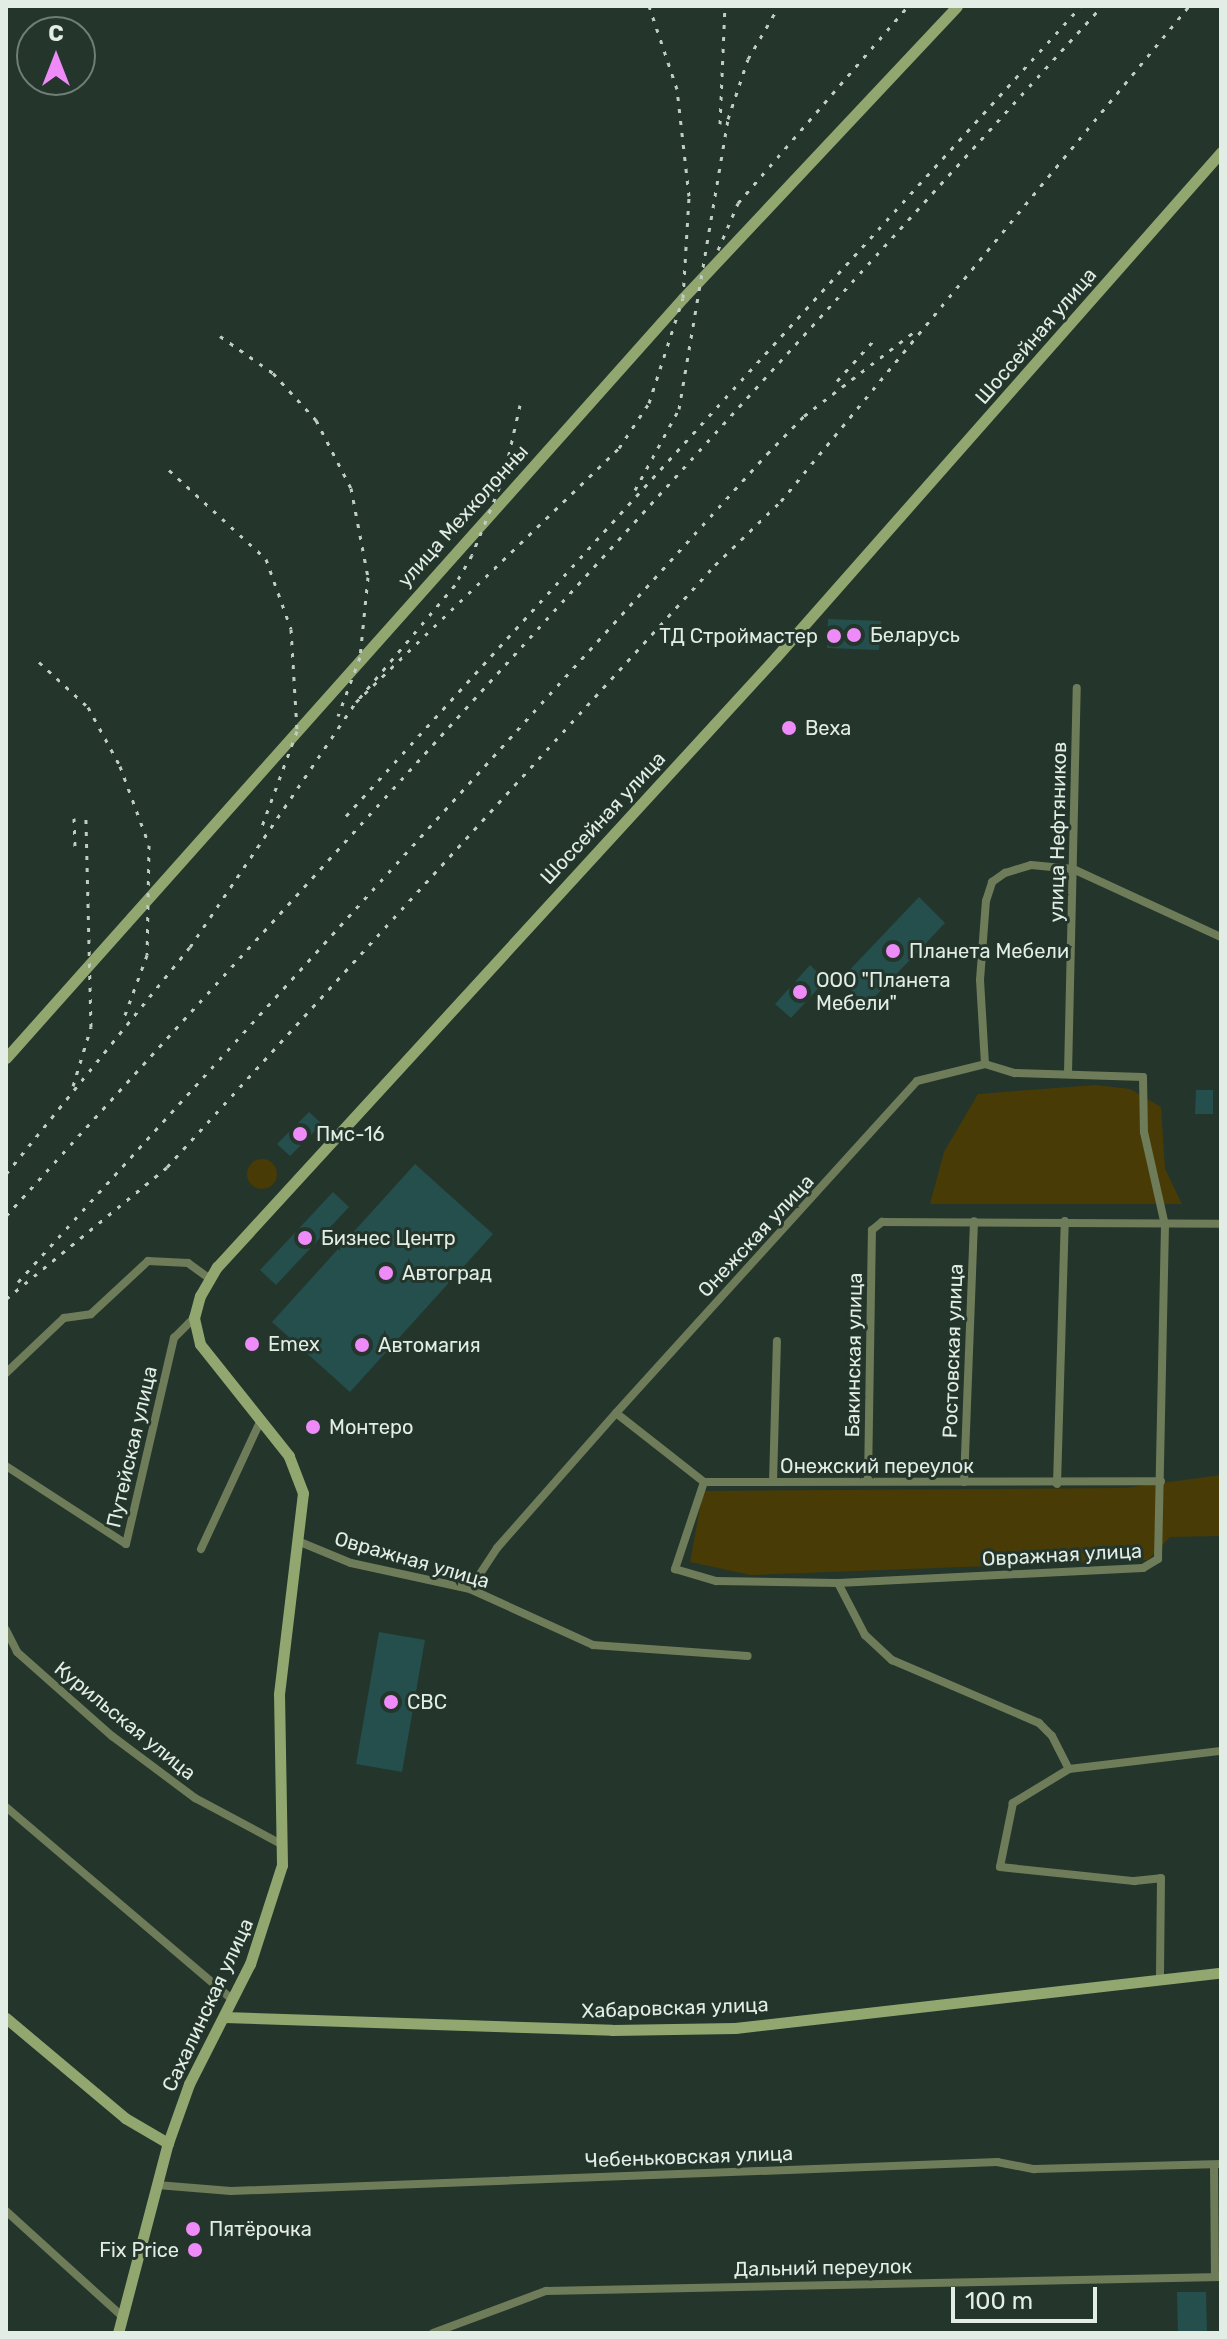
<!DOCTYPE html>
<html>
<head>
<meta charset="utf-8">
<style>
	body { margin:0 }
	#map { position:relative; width:1227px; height:2339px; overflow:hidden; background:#24352b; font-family:Rubik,sans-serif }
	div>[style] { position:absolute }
	.green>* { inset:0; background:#493b06 }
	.round { border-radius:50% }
	.building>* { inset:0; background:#244f4d }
	.street>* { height:8px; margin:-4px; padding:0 4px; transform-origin:4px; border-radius:4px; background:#6e7c59 }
	.secondary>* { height:11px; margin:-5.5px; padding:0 5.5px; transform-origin:5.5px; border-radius:5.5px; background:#91a76f }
	.rail>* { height:3px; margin-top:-1.5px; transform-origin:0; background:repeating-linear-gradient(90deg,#c0ccc4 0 4px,transparent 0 12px) }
	.dots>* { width:22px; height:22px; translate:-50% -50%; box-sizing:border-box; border:4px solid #24352b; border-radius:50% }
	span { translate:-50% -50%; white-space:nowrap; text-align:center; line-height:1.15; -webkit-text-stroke:6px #24352b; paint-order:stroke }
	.street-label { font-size:20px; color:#e2ede6 }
	.poi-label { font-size:20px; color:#e2ede6 }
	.left { translate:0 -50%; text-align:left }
	.right { translate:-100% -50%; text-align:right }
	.frame { position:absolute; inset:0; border:8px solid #e2ede6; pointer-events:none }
	.north { position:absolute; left:16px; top:16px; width:80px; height:80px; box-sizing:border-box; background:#24352b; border:2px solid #707f76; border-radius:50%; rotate:0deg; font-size:22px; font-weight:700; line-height:32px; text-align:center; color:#e2ede6 }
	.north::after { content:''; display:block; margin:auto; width:28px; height:36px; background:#ee8bf8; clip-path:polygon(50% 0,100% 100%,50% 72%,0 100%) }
	.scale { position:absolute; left:951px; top:2287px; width:146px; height:36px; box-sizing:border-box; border:4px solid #e2ede6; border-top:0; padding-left:10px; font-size:24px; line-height:28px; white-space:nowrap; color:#e2ede6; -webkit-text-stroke:6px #24352b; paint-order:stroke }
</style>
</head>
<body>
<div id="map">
	<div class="green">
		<i style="clip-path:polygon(1096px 1085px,1130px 1089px,1161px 1107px,1165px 1169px,1182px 1204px,930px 1204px,944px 1152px,978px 1094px)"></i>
		<i class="round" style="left:247px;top:1159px;width:30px;height:30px"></i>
		<i style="clip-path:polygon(1221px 1475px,1221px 1536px,1170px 1537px,1148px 1560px,751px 1575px,690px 1562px,703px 1491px,1125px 1488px)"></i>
	</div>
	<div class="building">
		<i style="clip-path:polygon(828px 619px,881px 621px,879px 650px,827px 648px)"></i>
		<i style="clip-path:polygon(919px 897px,945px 923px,867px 1005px,840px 980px)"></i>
		<i style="clip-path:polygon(810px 965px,826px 980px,791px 1018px,775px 1004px)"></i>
		<i style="clip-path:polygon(1196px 1090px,1213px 1090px,1213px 1114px,1195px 1114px)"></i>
		<i style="clip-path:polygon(309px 1112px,322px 1124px,290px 1156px,277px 1144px)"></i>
		<i style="clip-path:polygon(415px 1164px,493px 1234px,350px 1392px,272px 1322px)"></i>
		<i style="clip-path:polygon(333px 1192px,349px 1207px,276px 1285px,260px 1270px)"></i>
		<i style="clip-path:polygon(379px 1632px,425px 1640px,402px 1772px,356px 1764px)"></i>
		<i style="clip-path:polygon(1177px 2292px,1206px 2292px,1207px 2333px,1178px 2333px)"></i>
	</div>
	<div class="street">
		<i style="left:985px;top:1064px;width:84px;rotate:-93.4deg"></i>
		<i style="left:980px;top:980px;width:79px;rotate:-85.7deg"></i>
		<i style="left:986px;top:901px;width:20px;rotate:-72deg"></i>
		<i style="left:992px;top:882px;width:16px;rotate:-35deg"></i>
		<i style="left:1005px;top:873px;width:27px;rotate:-17deg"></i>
		<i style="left:1031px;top:865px;width:42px;rotate:5.4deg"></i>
		<i style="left:1073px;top:869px;width:163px;rotate:24.7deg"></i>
		<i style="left:1068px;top:1073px;width:385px;rotate:-88.7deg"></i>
		<i style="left:6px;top:1373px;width:80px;rotate:-43.5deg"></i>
		<i style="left:64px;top:1318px;width:27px;rotate:-8deg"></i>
		<i style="left:91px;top:1314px;width:78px;rotate:-42.9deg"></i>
		<i style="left:148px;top:1261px;width:40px;rotate:2.9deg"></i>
		<i style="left:188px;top:1263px;width:26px;rotate:36deg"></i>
		<i style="left:616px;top:1413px;width:112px;rotate:38.1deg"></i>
		<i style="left:704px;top:1482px;width:457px;rotate:-0.1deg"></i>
		<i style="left:6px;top:1466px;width:143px;rotate:33deg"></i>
		<i style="left:126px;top:1544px;width:212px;rotate:-76.9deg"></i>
		<i style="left:174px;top:1338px;width:28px;rotate:-45deg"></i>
		<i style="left:868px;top:1481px;width:251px;rotate:-89.1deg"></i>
		<i style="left:872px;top:1230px;width:13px;rotate:-39deg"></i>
		<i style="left:882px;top:1222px;width:339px;rotate:0.3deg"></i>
		<i style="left:704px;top:1482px;width:92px;rotate:108.4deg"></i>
		<i style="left:675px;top:1569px;width:43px;rotate:16.3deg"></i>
		<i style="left:716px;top:1581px;width:122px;rotate:0.9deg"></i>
		<i style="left:838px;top:1583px;width:59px;rotate:62.6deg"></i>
		<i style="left:865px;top:1635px;width:37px;rotate:43deg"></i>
		<i style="left:892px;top:1660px;width:160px;rotate:23.2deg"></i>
		<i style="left:1039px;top:1723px;width:18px;rotate:45deg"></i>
		<i style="left:1052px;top:1736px;width:37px;rotate:63deg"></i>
		<i style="left:1069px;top:1769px;width:66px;rotate:148.7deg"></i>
		<i style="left:1013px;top:1803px;width:65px;rotate:101.5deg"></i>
		<i style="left:1000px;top:1867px;width:135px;rotate:6deg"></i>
		<i style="left:1134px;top:1881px;width:27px;rotate:-6deg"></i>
		<i style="left:1161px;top:1878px;width:101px;rotate:90.6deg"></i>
		<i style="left:773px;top:1482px;width:141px;rotate:-88.4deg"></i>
		<i style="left:964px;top:1482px;width:261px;rotate:-87.8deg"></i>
		<i style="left:1057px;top:1484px;width:263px;rotate:-88.3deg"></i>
		<i style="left:300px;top:1542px;width:55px;rotate:22.4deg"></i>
		<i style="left:351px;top:1563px;width:122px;rotate:12.3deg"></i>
		<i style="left:470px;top:1589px;width:135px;rotate:24.5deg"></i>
		<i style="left:593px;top:1645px;width:155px;rotate:4.1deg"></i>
		<i style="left:201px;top:1549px;width:142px;rotate:-65.1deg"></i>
		<i style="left:470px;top:1589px;width:49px;rotate:-56.6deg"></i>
		<i style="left:497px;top:1548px;width:180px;rotate:-48.6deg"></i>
		<i style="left:616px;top:1413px;width:448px;rotate:-47.8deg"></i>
		<i style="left:917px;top:1081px;width:70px;rotate:-14deg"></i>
		<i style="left:985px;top:1064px;width:31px;rotate:17deg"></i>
		<i style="left:1015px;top:1073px;width:128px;rotate:1.8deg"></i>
		<i style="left:1143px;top:1077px;width:55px;rotate:89deg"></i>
		<i style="left:1144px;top:1132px;width:95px;rotate:77.3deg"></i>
		<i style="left:1165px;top:1225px;width:334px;rotate:91.2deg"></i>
		<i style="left:1158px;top:1559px;width:17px;rotate:149deg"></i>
		<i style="left:1143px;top:1568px;width:305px;rotate:177.2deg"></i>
		<i style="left:6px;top:1630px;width:25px;rotate:63deg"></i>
		<i style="left:17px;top:1652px;width:127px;rotate:41.5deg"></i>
		<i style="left:112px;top:1736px;width:104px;rotate:36.8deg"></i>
		<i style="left:195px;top:1798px;width:98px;rotate:28.1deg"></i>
		<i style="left:1069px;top:1769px;width:153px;rotate:-6.8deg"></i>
		<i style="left:6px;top:1807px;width:298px;rotate:40.4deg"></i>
		<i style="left:1214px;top:2165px;width:112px;rotate:89.5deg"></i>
		<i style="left:157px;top:2185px;width:74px;rotate:4.6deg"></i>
		<i style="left:231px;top:2191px;width:767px;rotate:-2.17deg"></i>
		<i style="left:997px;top:2162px;width:38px;rotate:11deg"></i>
		<i style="left:1034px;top:2169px;width:187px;rotate:-1.5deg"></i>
		<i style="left:6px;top:2211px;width:156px;rotate:42.2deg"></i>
		<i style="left:433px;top:2333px;width:121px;rotate:-20.4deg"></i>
		<i style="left:546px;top:2291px;width:675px;rotate:-1.19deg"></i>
	</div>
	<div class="secondary">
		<i style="left:6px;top:1058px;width:1018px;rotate:-48.31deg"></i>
		<i style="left:683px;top:298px;width:400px;rotate:-46.8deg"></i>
		<i style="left:224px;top:2017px;width:388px;rotate:1.9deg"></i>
		<i style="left:612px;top:2030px;width:123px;rotate:-0.9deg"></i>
		<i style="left:735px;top:2028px;width:489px;rotate:-6.5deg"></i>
		<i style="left:6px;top:2018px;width:155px;rotate:40deg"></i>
		<i style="left:125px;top:2118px;width:50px;rotate:30.2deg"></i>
		<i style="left:118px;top:2333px;width:196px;rotate:-75.3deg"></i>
		<i style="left:168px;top:2143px;width:63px;rotate:-70.4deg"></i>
		<i style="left:189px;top:2084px;width:135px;rotate:-63.1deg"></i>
		<i style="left:250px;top:1964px;width:104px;rotate:-72.1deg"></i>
		<i style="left:282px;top:1865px;width:171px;rotate:-91deg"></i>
		<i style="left:279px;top:1694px;width:202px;rotate:-83.2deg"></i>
		<i style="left:303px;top:1493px;width:40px;rotate:-111deg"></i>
		<i style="left:289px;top:1456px;width:143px;rotate:-128.5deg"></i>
		<i style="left:200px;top:1344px;width:27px;rotate:-103deg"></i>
		<i style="left:194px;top:1318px;width:23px;rotate:-75deg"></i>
		<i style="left:200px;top:1296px;width:34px;rotate:-60deg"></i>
		<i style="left:217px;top:1267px;width:827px;rotate:-47.5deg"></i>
		<i style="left:776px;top:657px;width:673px;rotate:-48.61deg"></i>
	</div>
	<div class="rail">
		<i style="left:720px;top:124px;width:118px;rotate:-87.6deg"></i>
		<i style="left:718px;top:250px;width:51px;rotate:-66.9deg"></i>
		<i style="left:738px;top:203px;width:260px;rotate:-49.2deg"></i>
		<i style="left:220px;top:336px;width:65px;rotate:34.9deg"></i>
		<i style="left:273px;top:373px;width:64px;rotate:47.5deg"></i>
		<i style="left:316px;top:420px;width:76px;rotate:62.8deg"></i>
		<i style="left:351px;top:488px;width:91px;rotate:79.2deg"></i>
		<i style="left:368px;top:577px;width:80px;rotate:95.7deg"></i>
		<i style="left:360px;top:657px;width:63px;rotate:110.4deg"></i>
		<i style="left:837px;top:381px;width:55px;rotate:-47.9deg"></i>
		<i style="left:520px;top:405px;width:73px;rotate:102.7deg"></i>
		<i style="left:504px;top:476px;width:85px;rotate:112.1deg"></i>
		<i style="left:472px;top:555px;width:34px;rotate:120deg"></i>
		<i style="left:455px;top:585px;width:153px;rotate:130.2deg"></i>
		<i style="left:356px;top:702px;width:366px;rotate:-44deg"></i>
		<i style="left:619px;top:448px;width:54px;rotate:-56.3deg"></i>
		<i style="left:649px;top:403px;width:110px;rotate:-72.1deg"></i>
		<i style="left:683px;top:298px;width:102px;rotate:-86.6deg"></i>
		<i style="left:689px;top:196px;width:108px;rotate:-96.4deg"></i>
		<i style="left:677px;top:89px;width:88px;rotate:-108.6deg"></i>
		<i style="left:169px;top:470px;width:132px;rotate:42.5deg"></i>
		<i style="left:266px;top:559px;width:74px;rotate:70.3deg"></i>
		<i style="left:291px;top:629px;width:102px;rotate:86.6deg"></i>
		<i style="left:297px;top:731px;width:101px;rotate:110.2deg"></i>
		<i style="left:635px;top:490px;width:92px;rotate:-61.5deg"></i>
		<i style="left:679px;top:409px;width:294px;rotate:-80.4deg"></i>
		<i style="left:728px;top:119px;width:63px;rotate:-71.6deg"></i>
		<i style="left:748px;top:59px;width:61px;rotate:-59.7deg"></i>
		<i style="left:39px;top:662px;width:67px;rotate:42.6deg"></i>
		<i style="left:88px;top:707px;width:67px;rotate:61.5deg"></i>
		<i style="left:120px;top:766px;width:84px;rotate:69.8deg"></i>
		<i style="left:149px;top:845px;width:110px;rotate:91deg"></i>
		<i style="left:147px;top:955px;width:72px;rotate:110.2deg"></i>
		<i style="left:346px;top:816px;width:1094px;rotate:-47.78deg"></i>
		<i style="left:74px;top:818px;width:31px;rotate:88deg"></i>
		<i style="left:73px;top:1086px;width:62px;rotate:-73deg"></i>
		<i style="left:91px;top:1027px;width:208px;rotate:-91.4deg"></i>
		<i style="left:6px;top:1174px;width:292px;rotate:-51deg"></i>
		<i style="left:190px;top:947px;width:296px;rotate:-55.9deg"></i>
		<i style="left:6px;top:1216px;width:1633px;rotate:-47.83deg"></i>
		<i style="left:18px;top:1282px;width:1117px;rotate:-47.87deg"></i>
		<i style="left:767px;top:454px;width:53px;rotate:-45.8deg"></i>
		<i style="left:804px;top:416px;width:138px;rotate:-37.4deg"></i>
		<i style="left:6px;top:1299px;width:208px;rotate:-39.3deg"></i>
		<i style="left:167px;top:1167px;width:814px;rotate:-47.69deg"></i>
		<i style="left:715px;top:565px;width:92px;rotate:-44.1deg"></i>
		<i style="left:781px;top:501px;width:641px;rotate:-50.5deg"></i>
	</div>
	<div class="dots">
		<i style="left:854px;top:635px;background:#ee8bf8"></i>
		<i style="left:834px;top:636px;background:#ee8bf8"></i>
		<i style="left:789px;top:728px;background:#ee8bf8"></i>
		<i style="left:893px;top:951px;background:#ee8bf8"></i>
		<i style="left:800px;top:992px;background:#ee8bf8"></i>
		<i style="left:300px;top:1134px;background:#ee8bf8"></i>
		<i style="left:305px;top:1238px;background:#ee8bf8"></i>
		<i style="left:386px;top:1273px;background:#ee8bf8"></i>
		<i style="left:252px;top:1344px;background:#ee8bf8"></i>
		<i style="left:362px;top:1345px;background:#ee8bf8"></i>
		<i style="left:313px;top:1427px;background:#ee8bf8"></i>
		<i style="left:391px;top:1702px;background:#ee8bf8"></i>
		<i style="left:193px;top:2229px;background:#ee8bf8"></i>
		<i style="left:195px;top:2250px;background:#ee8bf8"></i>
	</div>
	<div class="street-label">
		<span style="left:1036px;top:336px;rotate:-49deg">Шоссейная улица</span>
		<span style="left:463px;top:516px;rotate:-48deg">улица Мехколонны</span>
		<span style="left:603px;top:818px;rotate:-47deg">Шоссейная улица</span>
		<span style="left:1058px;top:832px;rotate:-89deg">улица Нефтяников</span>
		<span style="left:756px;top:1236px;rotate:-47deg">Онежская улица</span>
		<span style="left:953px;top:1351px;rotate:-88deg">Ростовская улица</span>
		<span style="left:854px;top:1355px;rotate:-89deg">Бакинская улица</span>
		<span style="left:132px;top:1447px;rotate:-77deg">Путейская улица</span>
		<span style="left:877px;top:1466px">Онежский переулок</span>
		<span style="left:1062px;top:1555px;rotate:-3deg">Овражная улица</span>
		<span style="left:412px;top:1560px;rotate:16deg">Овражная улица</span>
		<span style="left:125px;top:1721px;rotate:39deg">Курильская улица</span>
		<span style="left:208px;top:2005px;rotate:-65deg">Сахалинская улица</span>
		<span style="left:675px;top:2008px;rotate:-2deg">Хабаровская улица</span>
		<span style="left:689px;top:2157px;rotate:-2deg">Чебеньковская улица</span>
		<span style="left:823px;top:2268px;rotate:-1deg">Дальний переулок</span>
	</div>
	<div class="poi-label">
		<span class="left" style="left:870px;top:635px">Беларусь</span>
		<span class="right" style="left:818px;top:636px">ТД Строймастер</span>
		<span class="left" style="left:805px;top:728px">Веха</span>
		<span class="left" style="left:909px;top:951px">Планета Мебели</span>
		<span class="left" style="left:816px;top:992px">ООО "Планета<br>Мебели"</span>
		<span class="left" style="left:316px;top:1134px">Пмс-16</span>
		<span class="left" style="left:321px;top:1238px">Бизнес Центр</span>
		<span class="left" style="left:402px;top:1273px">Автоград</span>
		<span class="left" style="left:268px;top:1344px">Emex</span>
		<span class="left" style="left:378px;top:1345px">Автомагия</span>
		<span class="left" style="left:329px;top:1427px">Монтеро</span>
		<span class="left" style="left:407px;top:1702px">СВС</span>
		<span class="left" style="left:209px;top:2229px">Пятёрочка</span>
		<span class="right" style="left:179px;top:2250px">Fix Price</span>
	</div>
	<div class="frame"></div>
	<div class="north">С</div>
	<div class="scale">100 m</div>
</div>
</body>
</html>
